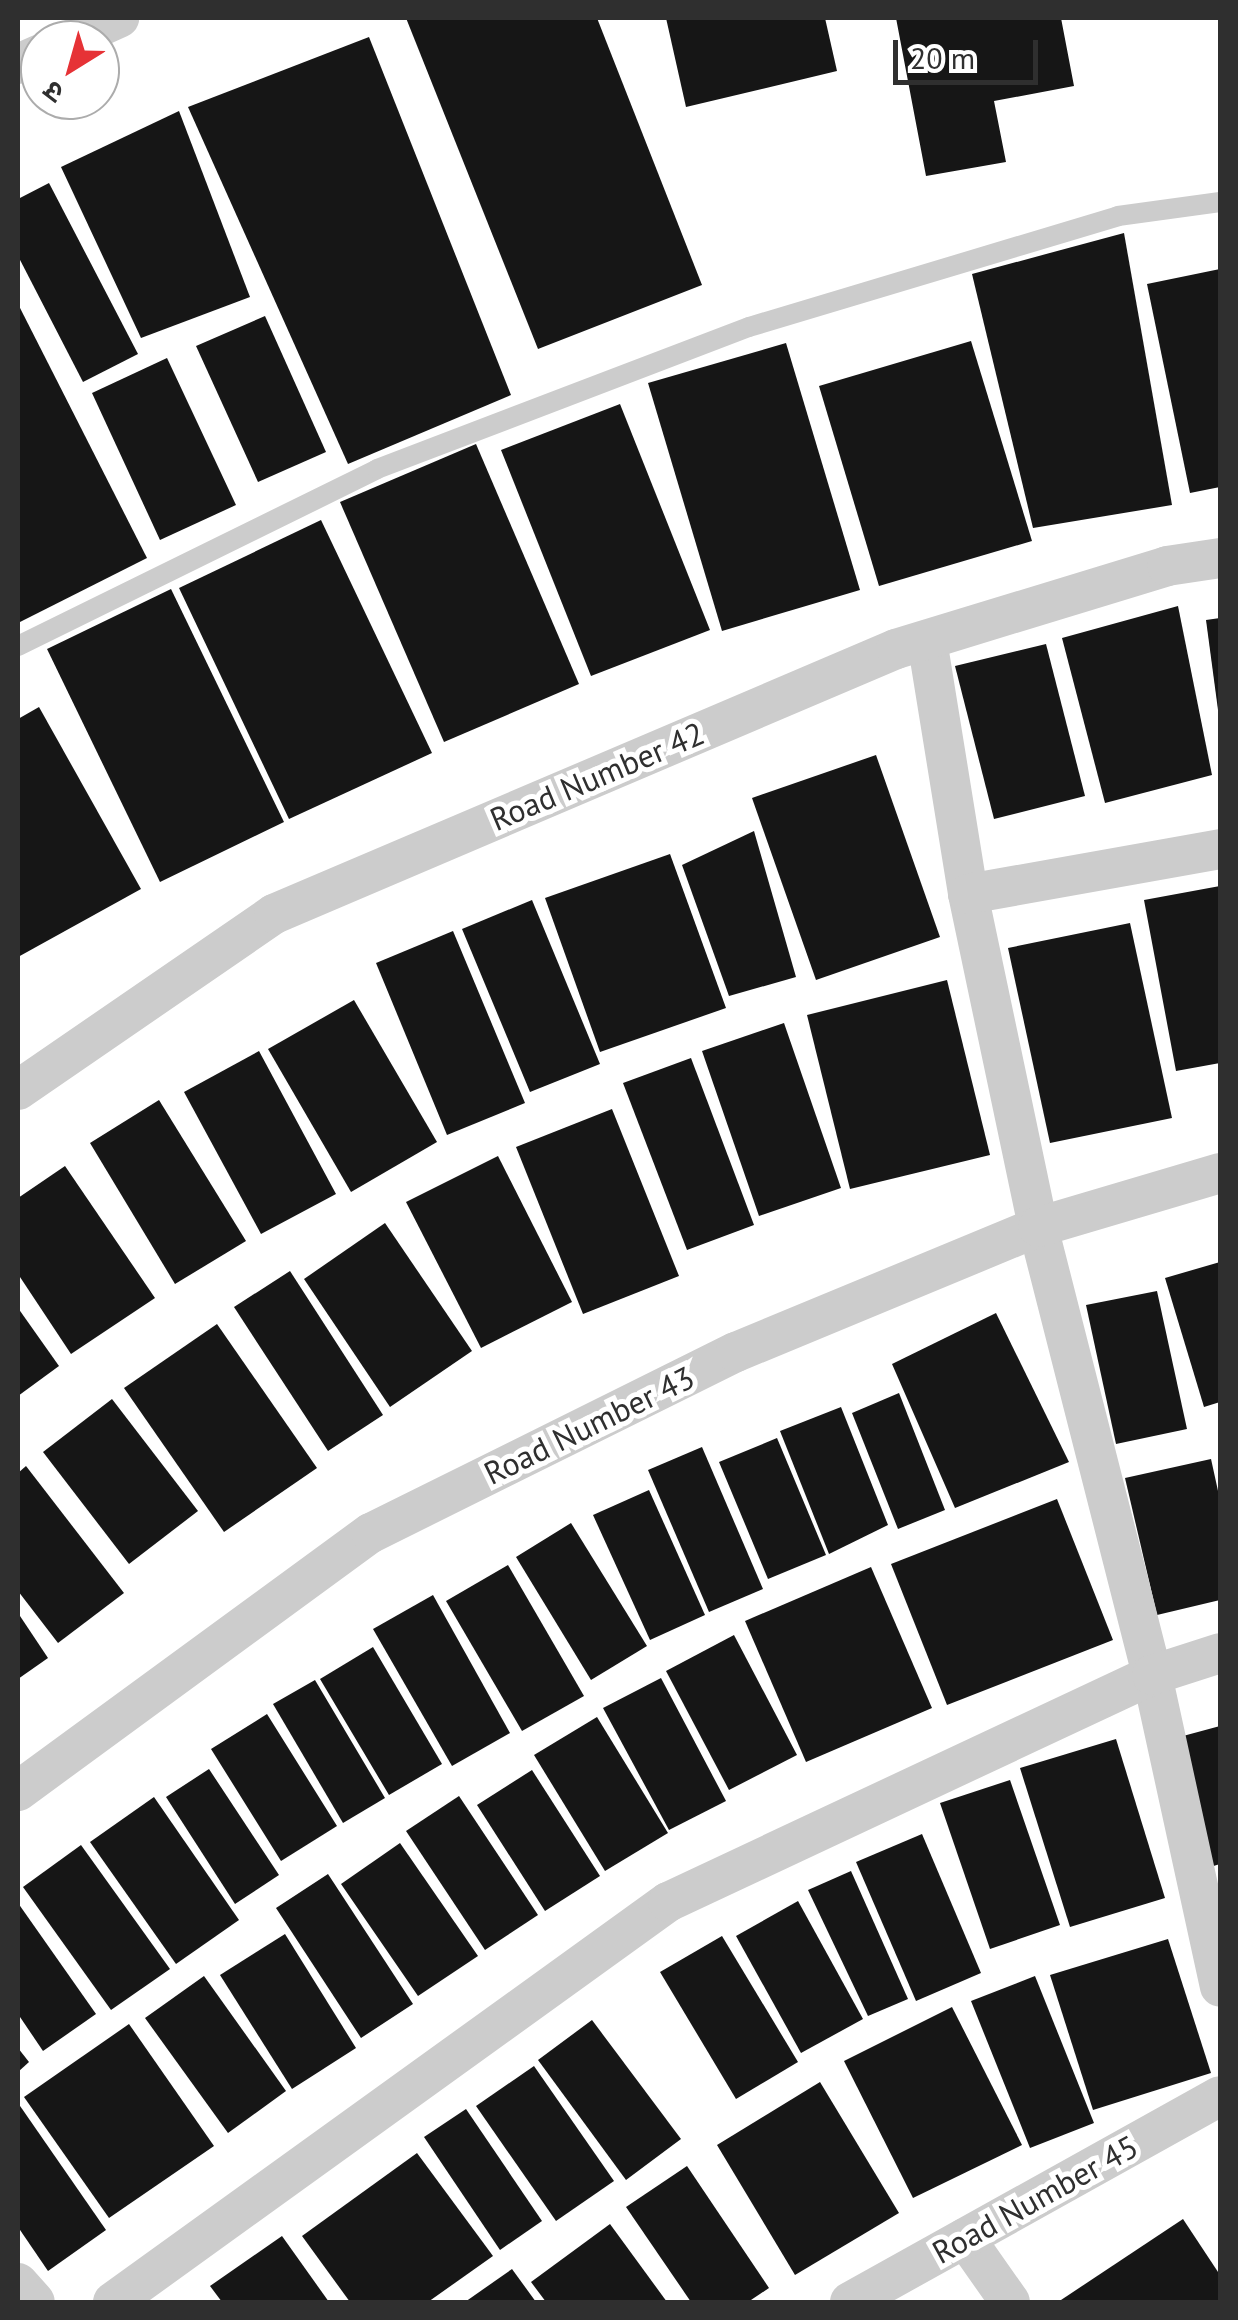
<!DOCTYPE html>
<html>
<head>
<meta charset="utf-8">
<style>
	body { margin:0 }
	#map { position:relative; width:1238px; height:2320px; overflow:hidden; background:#fff; font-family:"PT Sans","Noto Sans Devanagari",sans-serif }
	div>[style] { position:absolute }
	.building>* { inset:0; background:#161616 }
	.service>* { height:20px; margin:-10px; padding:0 10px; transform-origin:10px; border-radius:10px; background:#ccc }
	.minor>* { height:40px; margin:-20px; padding:0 20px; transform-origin:20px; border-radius:20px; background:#ccc }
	span { translate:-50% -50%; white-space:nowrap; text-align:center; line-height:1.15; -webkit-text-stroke:10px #fff; paint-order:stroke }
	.street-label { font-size:32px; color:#2f2f2f }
	.frame { position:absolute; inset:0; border:20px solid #2f2f2f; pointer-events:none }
	.north { position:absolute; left:20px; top:20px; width:100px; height:100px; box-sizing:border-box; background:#fff; border:2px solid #acacac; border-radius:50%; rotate:217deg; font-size:28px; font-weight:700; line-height:40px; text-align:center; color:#2f2f2f }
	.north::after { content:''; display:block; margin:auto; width:35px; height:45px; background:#e63236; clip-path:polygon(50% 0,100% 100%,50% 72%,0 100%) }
	.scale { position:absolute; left:893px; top:40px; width:145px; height:45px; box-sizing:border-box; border:5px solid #2f2f2f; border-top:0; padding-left:12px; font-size:30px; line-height:35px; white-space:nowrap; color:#2f2f2f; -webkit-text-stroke:8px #fff; paint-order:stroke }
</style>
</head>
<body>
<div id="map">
	<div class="building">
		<i style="clip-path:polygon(406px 18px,597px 18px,702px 285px,538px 349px)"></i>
		<i style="clip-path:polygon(666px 18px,825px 18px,837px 71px,686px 107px)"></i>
		<i style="clip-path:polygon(896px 18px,1061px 18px,1074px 86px,994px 101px,1006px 162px,926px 176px)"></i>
		<i style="clip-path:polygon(369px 37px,511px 395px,348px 464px,188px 107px)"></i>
		<i style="clip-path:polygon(179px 111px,250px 297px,141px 338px,61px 167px)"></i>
		<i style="clip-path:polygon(49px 183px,138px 354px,83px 382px,18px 256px,18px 199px)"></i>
		<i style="clip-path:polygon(1124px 233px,1172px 505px,1033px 528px,972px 274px)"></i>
		<i style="clip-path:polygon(1220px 269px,1220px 487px,1190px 493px,1147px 284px)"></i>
		<i style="clip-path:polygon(18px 304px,147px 558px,18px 623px)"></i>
		<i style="clip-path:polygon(265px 316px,326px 452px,258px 482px,196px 346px)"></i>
		<i style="clip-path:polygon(971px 341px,1032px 541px,879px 586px,819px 386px)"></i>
		<i style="clip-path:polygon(786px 343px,860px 590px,722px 631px,648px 383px)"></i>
		<i style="clip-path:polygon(167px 358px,236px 505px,160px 540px,92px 393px)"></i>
		<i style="clip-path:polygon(620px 404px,710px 630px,591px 676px,501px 450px)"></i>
		<i style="clip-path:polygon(476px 444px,579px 684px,444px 742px,340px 502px)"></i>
		<i style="clip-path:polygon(321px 520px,432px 753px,289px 819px,179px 588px)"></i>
		<i style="clip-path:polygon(171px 589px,284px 822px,160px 882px,47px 649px)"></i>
		<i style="clip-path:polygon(1178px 606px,1212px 775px,1105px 803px,1062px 638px)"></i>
		<i style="clip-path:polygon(1220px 618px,1220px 710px,1218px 710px,1206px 620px)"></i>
		<i style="clip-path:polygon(1046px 644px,1085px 796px,994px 819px,955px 666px)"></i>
		<i style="clip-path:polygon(39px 707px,141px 889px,18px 957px,18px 719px)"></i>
		<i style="clip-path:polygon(876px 755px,940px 937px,816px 980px,752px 798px)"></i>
		<i style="clip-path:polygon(754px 831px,796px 977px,729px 996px,682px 865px)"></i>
		<i style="clip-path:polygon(670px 854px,726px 1008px,600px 1052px,545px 898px)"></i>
		<i style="clip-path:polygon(1220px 886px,1220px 1063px,1176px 1071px,1144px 900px)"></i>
		<i style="clip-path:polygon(532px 900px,600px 1064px,530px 1092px,462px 929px)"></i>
		<i style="clip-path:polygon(1130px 923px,1172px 1118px,1050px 1143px,1008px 948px)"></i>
		<i style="clip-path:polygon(453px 931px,525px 1103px,447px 1135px,376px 963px)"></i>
		<i style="clip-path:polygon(947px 980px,990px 1155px,850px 1189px,807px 1015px)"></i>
		<i style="clip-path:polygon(354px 1000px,437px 1142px,351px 1192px,268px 1049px)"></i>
		<i style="clip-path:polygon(784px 1023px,841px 1188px,759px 1216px,702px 1051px)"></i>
		<i style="clip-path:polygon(259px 1051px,336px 1194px,261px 1234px,184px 1092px)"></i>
		<i style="clip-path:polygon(691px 1058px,754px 1225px,687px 1250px,623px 1083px)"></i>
		<i style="clip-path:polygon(159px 1100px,246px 1241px,175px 1284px,90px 1143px)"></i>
		<i style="clip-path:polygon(612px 1109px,679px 1276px,583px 1314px,516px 1147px)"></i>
		<i style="clip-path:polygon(498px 1156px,572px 1302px,481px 1348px,406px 1202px)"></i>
		<i style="clip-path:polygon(65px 1166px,155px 1298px,71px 1354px,18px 1274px,18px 1198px)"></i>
		<i style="clip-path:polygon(385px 1223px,472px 1351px,390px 1407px,304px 1279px)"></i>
		<i style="clip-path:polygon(1220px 1262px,1220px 1402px,1204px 1407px,1165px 1278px)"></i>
		<i style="clip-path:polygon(290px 1271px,383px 1415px,328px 1451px,234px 1307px)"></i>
		<i style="clip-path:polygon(1157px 1291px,1187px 1429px,1116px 1444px,1086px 1305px)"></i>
		<i style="clip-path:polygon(18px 1308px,59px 1366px,18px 1396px)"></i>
		<i style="clip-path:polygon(996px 1313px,1069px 1462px,955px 1508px,892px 1364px)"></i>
		<i style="clip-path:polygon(217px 1324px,317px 1468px,224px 1532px,124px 1388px)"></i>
		<i style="clip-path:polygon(899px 1393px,945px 1510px,898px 1529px,852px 1413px)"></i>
		<i style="clip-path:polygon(112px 1399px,198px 1511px,129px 1564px,43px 1452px)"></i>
		<i style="clip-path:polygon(841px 1407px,888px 1525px,829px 1554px,780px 1431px)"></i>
		<i style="clip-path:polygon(777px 1438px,826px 1555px,768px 1579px,719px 1462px)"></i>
		<i style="clip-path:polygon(702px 1447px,763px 1589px,709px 1612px,648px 1470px)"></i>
		<i style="clip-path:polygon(1211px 1459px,1220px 1500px,1220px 1600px,1157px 1615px,1125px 1478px)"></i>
		<i style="clip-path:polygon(26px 1466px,124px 1593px,58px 1643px,18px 1591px,18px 1473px)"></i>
		<i style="clip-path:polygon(649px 1490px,705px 1615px,650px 1640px,593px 1515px)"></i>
		<i style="clip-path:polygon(1057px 1499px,1113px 1640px,947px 1705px,891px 1564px)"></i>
		<i style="clip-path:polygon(571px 1523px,647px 1646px,591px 1680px,516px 1557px)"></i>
		<i style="clip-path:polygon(508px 1565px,584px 1696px,522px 1731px,446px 1601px)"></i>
		<i style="clip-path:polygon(871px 1567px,932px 1708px,806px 1762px,745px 1621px)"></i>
		<i style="clip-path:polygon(433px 1595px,510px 1733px,452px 1766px,373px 1629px)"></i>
		<i style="clip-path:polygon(18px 1613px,48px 1658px,18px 1679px)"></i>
		<i style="clip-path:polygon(734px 1635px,797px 1755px,729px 1790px,666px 1671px)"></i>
		<i style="clip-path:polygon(373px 1647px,442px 1764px,389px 1795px,320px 1679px)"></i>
		<i style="clip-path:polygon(661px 1678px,726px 1801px,669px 1830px,603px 1708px)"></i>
		<i style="clip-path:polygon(315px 1680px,385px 1798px,343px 1823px,273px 1704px)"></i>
		<i style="clip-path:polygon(267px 1714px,337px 1826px,281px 1861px,211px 1749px)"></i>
		<i style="clip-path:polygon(597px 1717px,668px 1833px,605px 1871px,534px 1755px)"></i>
		<i style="clip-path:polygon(1220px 1726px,1220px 1864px,1207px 1868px,1172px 1739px)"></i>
		<i style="clip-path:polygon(1116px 1739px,1165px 1898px,1070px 1927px,1020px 1768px)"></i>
		<i style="clip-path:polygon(209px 1769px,279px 1875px,235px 1904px,166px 1797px)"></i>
		<i style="clip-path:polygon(532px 1770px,600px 1876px,545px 1911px,477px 1805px)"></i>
		<i style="clip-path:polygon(1010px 1780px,1060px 1925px,990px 1949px,940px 1803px)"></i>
		<i style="clip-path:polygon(459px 1796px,538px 1915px,485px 1950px,406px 1831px)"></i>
		<i style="clip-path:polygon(154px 1797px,239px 1920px,176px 1964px,90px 1842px)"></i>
		<i style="clip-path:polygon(922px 1834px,981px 1973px,916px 2001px,856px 1862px)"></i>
		<i style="clip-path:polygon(400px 1843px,478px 1956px,418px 1996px,341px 1884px)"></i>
		<i style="clip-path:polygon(81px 1845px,170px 1969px,111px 2010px,23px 1887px)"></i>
		<i style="clip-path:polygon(851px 1871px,908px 1999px,868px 2016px,808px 1890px)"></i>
		<i style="clip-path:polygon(328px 1874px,413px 2004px,361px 2038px,276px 1908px)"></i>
		<i style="clip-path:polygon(798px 1901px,863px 2019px,801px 2053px,736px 1936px)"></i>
		<i style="clip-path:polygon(18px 1903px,96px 2014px,43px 2051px,18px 2014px)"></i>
		<i style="clip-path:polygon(285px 1934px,356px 2048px,292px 2089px,220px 1975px)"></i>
		<i style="clip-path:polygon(722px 1936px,798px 2062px,736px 2099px,660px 1972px)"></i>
		<i style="clip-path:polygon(1168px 1939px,1211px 2073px,1093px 2110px,1050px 1975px)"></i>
		<i style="clip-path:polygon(204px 1976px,286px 2091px,228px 2133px,145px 2018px)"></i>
		<i style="clip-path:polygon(1035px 1976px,1094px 2123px,1030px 2148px,971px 2001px)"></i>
		<i style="clip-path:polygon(952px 2007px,1022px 2145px,913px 2198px,844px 2061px)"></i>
		<i style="clip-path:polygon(592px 2020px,681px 2139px,626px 2180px,538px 2060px)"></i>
		<i style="clip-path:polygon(129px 2024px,214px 2146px,109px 2218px,24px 2097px)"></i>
		<i style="clip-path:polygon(18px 2048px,29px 2062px,18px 2072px)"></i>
		<i style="clip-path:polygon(534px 2066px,614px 2181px,556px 2221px,476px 2106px)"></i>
		<i style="clip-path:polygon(820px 2082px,899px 2213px,795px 2275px,717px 2145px)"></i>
		<i style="clip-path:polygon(18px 2103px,106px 2230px,48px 2271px,18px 2227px)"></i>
		<i style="clip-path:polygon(466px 2109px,542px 2221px,500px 2250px,424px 2137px)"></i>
		<i style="clip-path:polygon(417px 2153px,493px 2256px,428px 2302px,350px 2302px,302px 2236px)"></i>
		<i style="clip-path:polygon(687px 2166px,769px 2288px,748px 2302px,691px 2302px,626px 2207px)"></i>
		<i style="clip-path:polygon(1183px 2219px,1220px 2275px,1220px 2302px,1058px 2302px)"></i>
		<i style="clip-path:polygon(610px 2224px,667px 2302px,546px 2302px,531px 2282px)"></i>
		<i style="clip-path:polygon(282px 2236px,329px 2302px,222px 2302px,210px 2286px)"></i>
		<i style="clip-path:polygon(512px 2269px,536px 2302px,465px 2302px)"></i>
	</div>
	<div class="service">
		<i style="left:18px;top:646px;width:400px;rotate:-26.2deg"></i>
		<i style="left:377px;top:469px;width:398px;rotate:-20.9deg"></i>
		<i style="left:749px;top:327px;width:385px;rotate:-16.7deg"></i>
		<i style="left:1118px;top:216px;width:103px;rotate:-7.8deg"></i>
	</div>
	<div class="minor">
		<i style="left:70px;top:40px;width:54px;rotate:-24.2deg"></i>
		<i style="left:18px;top:64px;width:24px;rotate:-24deg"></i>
		<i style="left:927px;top:640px;width:257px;rotate:80.8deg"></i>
		<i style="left:968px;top:894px;width:340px;rotate:78.1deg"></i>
		<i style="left:1038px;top:1227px;width:462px;rotate:75.7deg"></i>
		<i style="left:1152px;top:1675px;width:319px;rotate:77.7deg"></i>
		<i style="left:968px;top:894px;width:256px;rotate:-10.1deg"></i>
		<i style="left:18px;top:1090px;width:311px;rotate:-34.5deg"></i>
		<i style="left:274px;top:914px;width:676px;rotate:-23.08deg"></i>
		<i style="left:896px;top:649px;width:283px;rotate:-17deg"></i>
		<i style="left:1167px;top:566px;width:54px;rotate:-8.6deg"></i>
		<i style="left:18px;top:1791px;width:437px;rotate:-36.2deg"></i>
		<i style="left:371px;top:1533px;width:407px;rotate:-26.4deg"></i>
		<i style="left:736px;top:1352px;width:327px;rotate:-22.5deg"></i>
		<i style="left:1038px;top:1227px;width:190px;rotate:-16.5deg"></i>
		<i style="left:965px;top:2238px;width:78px;rotate:54.9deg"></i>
		<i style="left:18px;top:2283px;width:25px;rotate:48deg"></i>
		<i style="left:113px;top:2302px;width:684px;rotate:-35.78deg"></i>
		<i style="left:668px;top:1902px;width:535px;rotate:-25.13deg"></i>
		<i style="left:1152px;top:1675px;width:71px;rotate:-17.9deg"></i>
		<i style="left:850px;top:2302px;width:423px;rotate:-29.1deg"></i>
	</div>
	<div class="street-label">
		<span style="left:597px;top:776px;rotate:-23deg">Road Number 42</span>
		<span style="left:589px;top:1425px;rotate:-26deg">Road Number 43</span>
		<span style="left:1035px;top:2199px;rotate:-29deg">Road Number 45</span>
	</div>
	<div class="frame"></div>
	<div class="north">उ</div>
	<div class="scale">20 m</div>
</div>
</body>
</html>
